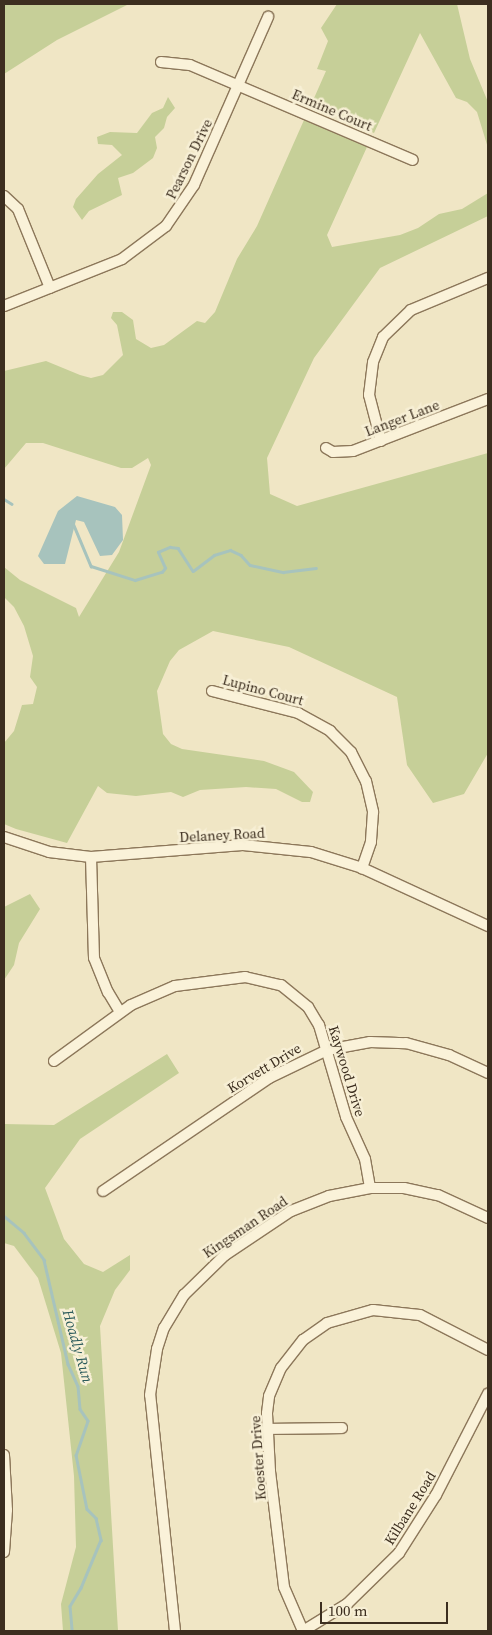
<!DOCTYPE html>
<html>
<head>
<meta charset="utf-8">
<style>
	body { margin:0 }
	#map { position:relative; width:492px; height:1635px; overflow:hidden; background:#f0e6c5; font-family:"Source Serif 4",serif }
	div>[style] { position:absolute }
	.green>* { inset:0; background:#c6cf98 }
	.water>* { inset:0; background:#a7c3bd }
	.stream>* { height:2.5px; margin:-1.25px; padding:0 1.25px; transform-origin:1.25px; border-radius:1.25px; background:#a7c3bd }
	.roads { filter:drop-shadow(1px 0 #8c775a) drop-shadow(-1px 0 #8c775a) drop-shadow(0 1px #8c775a) drop-shadow(0 -1px #8c775a) }
	.minor>* { height:10px; margin:-5px; padding:0 5px; transform-origin:5px; border-radius:5px; background:#faf2d9 }
	span { translate:-50% -50%; white-space:nowrap; text-align:center; line-height:1.15; -webkit-text-stroke:5px #f7efd5; paint-order:stroke }
	.street-label { font-size:14px; color:#3c2e1f }
	.water-label { font-size:15px; color:#2d5c5c; font-style:italic }
	.frame { position:absolute; inset:0; border:5px solid #3c2e1f; pointer-events:none }
	.scale { position:absolute; left:320px; top:1602px; width:128px; height:22px; box-sizing:border-box; border:2px solid #3c2e1f; border-top:0; padding-left:6px; font-size:15px; line-height:18px; white-space:nowrap; color:#3c2e1f; -webkit-text-stroke:4px #f7efd5; paint-order:stroke }
</style>
</head>
<body>
<div id="map">
	<div class="green">
		<i style="clip-path:polygon(4px 4px,129px 4px,57px 40px,4px 74px)"></i>
		<i style="clip-path:polygon(337px 4px,457px 4px,470px 59px,488px 102px,488px 148px,477px 112px,467px 102px,456px 98px,420px 33px,374px 133px,311px 105px,326px 71px,317px 69px,328px 41px,321px 28px)"></i>
		<i style="clip-path:polygon(168px 97px,175px 108px,167px 117px,164px 128px,155px 137px,157px 148px,153px 158px,133px 173px,118px 178px,122px 195px,89px 211px,82px 220px,73px 207px,76px 199px,98px 174px,122px 155px,112px 145px,98px 144px,97px 137px,110px 132px,137px 133px,152px 113px,163px 108px)"></i>
		<i style="clip-path:polygon(304px 120px,367px 147px,327px 235px,332px 247px,400px 235px,418px 228px,439px 214px,462px 209px,488px 193px,488px 216px,380px 268px,314px 358px,267px 458px,270px 494px,297px 506px,488px 453px,488px 753px,464px 794px,433px 803px,407px 765px,397px 697px,289px 647px,213px 631px,179px 650px,170px 661px,157px 691px,163px 734px,171px 744px,182px 749px,264px 761px,294px 772px,313px 792px,310px 802px,302px 802px,276px 789px,246px 787px,200px 790px,183px 797px,171px 792px,136px 796px,107px 793px,98px 786px,67px 843px,16px 829px,4px 824px,4px 743px,14px 731px,22px 705px,33px 704px,37px 687px,30px 677px,33px 656px,24px 626px,14px 607px,4px 597px,4px 567px,20px 580px,76px 608px,79px 617px,119px 552px,151px 465px,148px 458px,132px 468px,121px 468px,43px 443px,26px 443px,4px 469px,4px 371px,46px 361px,80px 375px,91px 378px,103px 375px,123px 355px,117px 325px,111px 318px,113px 312px,122px 312px,133px 320px,136px 339px,151px 348px,164px 345px,197px 321px,205px 323px,215px 312px,237px 259px,257px 226px)"></i>
		<i style="clip-path:polygon(30px 894px,40px 909px,19px 943px,14px 965px,4px 980px,4px 907px)"></i>
		<i style="clip-path:polygon(167px 1054px,179px 1073px,80px 1139px,45px 1188px,64px 1239px,84px 1264px,103px 1272px,130px 1255px,130px 1270px,115px 1290px,100px 1326px,118px 1631px,63px 1631px,61px 1604px,76px 1547px,74px 1476px,61px 1353px,38px 1278px,14px 1246px,4px 1243px,4px 1124px,54px 1125px)"></i>
	</div>
	<div class="water">
		<i style="clip-path:polygon(77px 496px,115px 507px,122px 515px,123px 540px,112px 555px,100px 556px,84px 522px,76px 520px,65px 564px,44px 564px,38px 556px,58px 511px)"></i>
	</div>
	<div class="stream">
		<i style="left:4px;top:499px;width:9px;rotate:32deg"></i>
		<i style="left:73px;top:523px;width:47px;rotate:67.3deg"></i>
		<i style="left:91px;top:566px;width:46px;rotate:17.7deg"></i>
		<i style="left:135px;top:580px;width:28px;rotate:-17deg"></i>
		<i style="left:162px;top:572px;width:5px;rotate:-53deg"></i>
		<i style="left:165px;top:568px;width:17px;rotate:-114deg"></i>
		<i style="left:158px;top:552px;width:13px;rotate:-23deg"></i>
		<i style="left:170px;top:547px;width:8px;rotate:7deg"></i>
		<i style="left:178px;top:548px;width:27px;rotate:57deg"></i>
		<i style="left:193px;top:571px;width:26px;rotate:-37deg"></i>
		<i style="left:214px;top:555px;width:17px;rotate:-17deg"></i>
		<i style="left:230px;top:550px;width:12px;rotate:24deg"></i>
		<i style="left:241px;top:555px;width:13px;rotate:48deg"></i>
		<i style="left:250px;top:565px;width:34px;rotate:12deg"></i>
		<i style="left:283px;top:572px;width:33px;rotate:-7deg"></i>
		<i style="left:4px;top:1216px;width:26px;rotate:40deg"></i>
		<i style="left:24px;top:1233px;width:34px;rotate:53deg"></i>
		<i style="left:44px;top:1260px;width:107px;rotate:77deg"></i>
		<i style="left:68px;top:1364px;width:24px;rotate:66deg"></i>
		<i style="left:78px;top:1386px;width:23px;rotate:85deg"></i>
		<i style="left:80px;top:1409px;width:14px;rotate:56deg"></i>
		<i style="left:88px;top:1421px;width:36px;rotate:109deg"></i>
		<i style="left:76px;top:1455px;width:55px;rotate:78.5deg"></i>
		<i style="left:87px;top:1509px;width:13px;rotate:45deg"></i>
		<i style="left:96px;top:1518px;width:23px;rotate:77deg"></i>
		<i style="left:101px;top:1540px;width:52px;rotate:112.6deg"></i>
		<i style="left:81px;top:1588px;width:21px;rotate:121deg"></i>
		<i style="left:70px;top:1606px;width:25px;rotate:85deg"></i>
	</div>
	<div class="roads">
		<div class="minor">
			<i style="left:161px;top:62px;width:29px;rotate:6deg"></i>
			<i style="left:190px;top:65px;width:242px;rotate:23.1deg"></i>
			<i style="left:4px;top:196px;width:19px;rotate:43deg"></i>
			<i style="left:18px;top:209px;width:85px;rotate:67.9deg"></i>
			<i style="left:4px;top:306px;width:127px;rotate:-21.7deg"></i>
			<i style="left:122px;top:259px;width:55px;rotate:-36.9deg"></i>
			<i style="left:166px;top:226px;width:50px;rotate:-55.7deg"></i>
			<i style="left:194px;top:185px;width:184px;rotate:-66.2deg"></i>
			<i style="left:381px;top:441px;width:48px;rotate:-104.6deg"></i>
			<i style="left:369px;top:395px;width:33px;rotate:-83deg"></i>
			<i style="left:373px;top:362px;width:27px;rotate:-68deg"></i>
			<i style="left:383px;top:337px;width:39px;rotate:-44deg"></i>
			<i style="left:411px;top:310px;width:83px;rotate:-22.6deg"></i>
			<i style="left:326px;top:448px;width:8px;rotate:30deg"></i>
			<i style="left:333px;top:452px;width:20px;rotate:-3deg"></i>
			<i style="left:353px;top:451px;width:145px;rotate:-21.1deg"></i>
			<i style="left:212px;top:691px;width:89px;rotate:14.3deg"></i>
			<i style="left:298px;top:713px;width:37px;rotate:29deg"></i>
			<i style="left:330px;top:731px;width:30px;rotate:45deg"></i>
			<i style="left:351px;top:752px;width:33px;rotate:63deg"></i>
			<i style="left:366px;top:781px;width:32px;rotate:77deg"></i>
			<i style="left:373px;top:812px;width:30px;rotate:94deg"></i>
			<i style="left:371px;top:842px;width:28px;rotate:109deg"></i>
			<i style="left:4px;top:837px;width:47px;rotate:18.4deg"></i>
			<i style="left:49px;top:852px;width:42px;rotate:6.8deg"></i>
			<i style="left:91px;top:857px;width:152px;rotate:-4.5deg"></i>
			<i style="left:243px;top:845px;width:68px;rotate:5.9deg"></i>
			<i style="left:311px;top:852px;width:53px;rotate:17.4deg"></i>
			<i style="left:362px;top:868px;width:139px;rotate:24.7deg"></i>
			<i style="left:91px;top:857px;width:101px;rotate:88.3deg"></i>
			<i style="left:94px;top:958px;width:37px;rotate:68deg"></i>
			<i style="left:108px;top:992px;width:23px;rotate:59deg"></i>
			<i style="left:54px;top:1061px;width:95px;rotate:-36deg"></i>
			<i style="left:131px;top:1005px;width:48px;rotate:-23.4deg"></i>
			<i style="left:175px;top:986px;width:71px;rotate:-7.3deg"></i>
			<i style="left:245px;top:977px;width:37px;rotate:13deg"></i>
			<i style="left:281px;top:985px;width:35px;rotate:39deg"></i>
			<i style="left:308px;top:1007px;width:21px;rotate:59deg"></i>
			<i style="left:319px;top:1025px;width:96px;rotate:73.6deg"></i>
			<i style="left:346px;top:1117px;width:46px;rotate:65.7deg"></i>
			<i style="left:365px;top:1159px;width:29px;rotate:80deg"></i>
			<i style="left:103px;top:1191px;width:201px;rotate:-34.2deg"></i>
			<i style="left:269px;top:1078px;width:64px;rotate:-25.8deg"></i>
			<i style="left:327px;top:1050px;width:44px;rotate:-10.5deg"></i>
			<i style="left:370px;top:1042px;width:36px;rotate:2deg"></i>
			<i style="left:406px;top:1043px;width:45px;rotate:15.6deg"></i>
			<i style="left:449px;top:1055px;width:43px;rotate:24.8deg"></i>
			<i style="left:267px;top:1429px;width:75px;rotate:-0.8deg"></i>
			<i style="left:4px;top:1455px;width:55px;rotate:86.9deg"></i>
			<i style="left:7px;top:1510px;width:42px;rotate:94.1deg"></i>
			<i style="left:175px;top:1631px;width:237px;rotate:-96deg"></i>
			<i style="left:150px;top:1395px;width:47px;rotate:-81.3deg"></i>
			<i style="left:157px;top:1349px;width:22px;rotate:-72deg"></i>
			<i style="left:164px;top:1328px;width:39px;rotate:-59deg"></i>
			<i style="left:184px;top:1295px;width:57px;rotate:-44.3deg"></i>
			<i style="left:225px;top:1255px;width:79px;rotate:-33.7deg"></i>
			<i style="left:291px;top:1211px;width:41px;rotate:-21.5deg"></i>
			<i style="left:329px;top:1196px;width:42px;rotate:-11deg"></i>
			<i style="left:370px;top:1188px;width:34px"></i>
			<i style="left:404px;top:1188px;width:35px;rotate:12deg"></i>
			<i style="left:438px;top:1195px;width:55px;rotate:24.7deg"></i>
			<i style="left:303px;top:1631px;width:48px;rotate:-113.4deg"></i>
			<i style="left:284px;top:1587px;width:117px;rotate:-96.9deg"></i>
			<i style="left:270px;top:1471px;width:58px;rotate:-93deg"></i>
			<i style="left:267px;top:1413px;width:17px;rotate:-83deg"></i>
			<i style="left:269px;top:1396px;width:30px;rotate:-67deg"></i>
			<i style="left:281px;top:1368px;width:36px;rotate:-52deg"></i>
			<i style="left:303px;top:1340px;width:29px;rotate:-35deg"></i>
			<i style="left:327px;top:1323px;width:48px;rotate:-15.8deg"></i>
			<i style="left:373px;top:1310px;width:47px;rotate:6.1deg"></i>
			<i style="left:420px;top:1315px;width:76px;rotate:27.2deg"></i>
			<i style="left:303px;top:1631px;width:52px;rotate:-31.5deg"></i>
			<i style="left:347px;top:1604px;width:73px;rotate:-44.4deg"></i>
			<i style="left:399px;top:1553px;width:69px;rotate:-57.5deg"></i>
			<i style="left:436px;top:1495px;width:114px;rotate:-62.8deg"></i>
		</div>
	</div>
	<div class="street-label">
		<span style="left:332px;top:110px;rotate:23deg">Ermine Court</span>
		<span style="left:189px;top:159px;rotate:-64deg">Pearson Drive</span>
		<span style="left:402px;top:418px;rotate:-21deg">Langer Lane</span>
		<span style="left:263px;top:690px;rotate:15deg">Lupino Court</span>
		<span style="left:222px;top:835px;rotate:-3deg">Delaney Road</span>
		<span style="left:264px;top:1068px;rotate:-31deg">Korvett Drive</span>
		<span style="left:347px;top:1071px;rotate:73deg">Kaywood Drive</span>
		<span style="left:245px;top:1227px;rotate:-34deg">Kingsman Road</span>
		<span style="left:258px;top:1458px;rotate:-94deg">Koester Drive</span>
		<span style="left:410px;top:1508px;rotate:-58deg">Kilbane Road</span>
	</div>
	<div class="water-label">
		<span style="left:78px;top:1346px;rotate:74deg">Hoadly Run</span>
	</div>
	<div class="frame"></div>
	<div class="scale">100 m</div>
</div>
</body>
</html>
